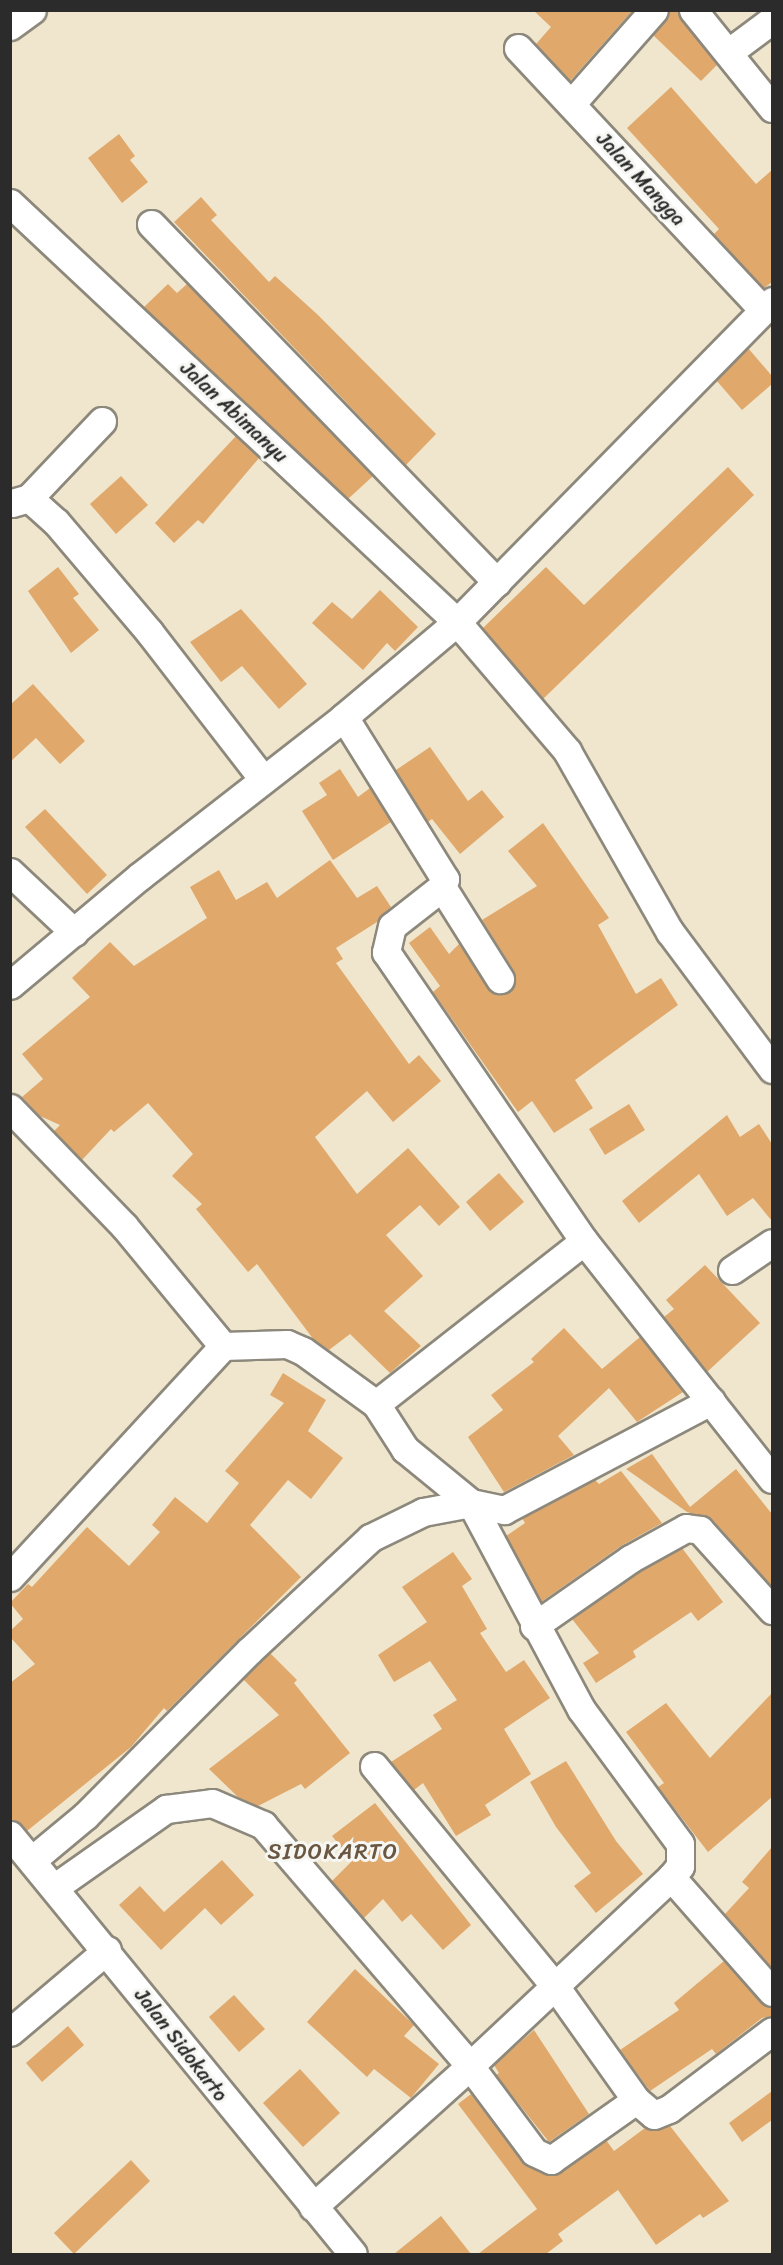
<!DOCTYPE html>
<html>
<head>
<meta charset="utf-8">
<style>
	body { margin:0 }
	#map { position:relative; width:783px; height:2265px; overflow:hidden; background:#efe6cd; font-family:Sriracha,sans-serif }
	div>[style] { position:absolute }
	.building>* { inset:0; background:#e0a86b }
	.roads { filter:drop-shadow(2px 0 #8d887c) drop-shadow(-2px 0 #8d887c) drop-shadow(0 2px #8d887c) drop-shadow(0 -2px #8d887c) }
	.street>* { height:27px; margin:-13.5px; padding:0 13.5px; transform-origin:13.5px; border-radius:13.5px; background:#fff }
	span { translate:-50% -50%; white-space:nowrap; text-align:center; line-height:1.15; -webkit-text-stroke:6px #f6f6f2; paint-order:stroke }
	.street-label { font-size:20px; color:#2b2b2b }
	.quarter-label { font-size:22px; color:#6a5741; letter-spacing:1.5px }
	.frame { position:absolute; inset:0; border:12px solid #2b2b2b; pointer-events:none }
</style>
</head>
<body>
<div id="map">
	<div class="building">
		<i style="clip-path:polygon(533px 10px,633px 10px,570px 81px,536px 44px,551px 27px)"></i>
		<i style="clip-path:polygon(669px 10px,678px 10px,717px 65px,701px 81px,653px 35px)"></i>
		<i style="clip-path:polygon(671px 87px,756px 184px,772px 170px,772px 282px,764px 288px,714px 234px,719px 229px,627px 128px)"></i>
		<i style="clip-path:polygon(119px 134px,135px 156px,130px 160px,148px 182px,122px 203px,88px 158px)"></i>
		<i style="clip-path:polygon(201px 197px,217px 215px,211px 220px,269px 282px,275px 276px,318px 315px,436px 434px,406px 465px,174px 222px)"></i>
		<i style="clip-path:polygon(168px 284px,177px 293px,187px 284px,373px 476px,348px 499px,144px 307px)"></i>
		<i style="clip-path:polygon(748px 348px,772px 376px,772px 384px,742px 410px,716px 380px)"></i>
		<i style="clip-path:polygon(236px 436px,259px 458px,203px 524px,198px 520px,174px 543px,155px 523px)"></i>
		<i style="clip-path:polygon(728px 467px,754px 495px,543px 699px,483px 628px,546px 567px,584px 605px)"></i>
		<i style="clip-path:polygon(121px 476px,148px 505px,116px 534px,90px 504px)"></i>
		<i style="clip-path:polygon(58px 567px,79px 594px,73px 598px,99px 630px,71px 653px,28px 591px)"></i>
		<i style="clip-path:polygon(380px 590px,418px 627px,395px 651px,387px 643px,363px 670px,312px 623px,332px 602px,352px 619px)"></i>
		<i style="clip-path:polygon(241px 609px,307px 684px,279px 709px,242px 666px,221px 682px,190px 642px)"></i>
		<i style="clip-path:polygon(33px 684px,85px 741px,60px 764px,36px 738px,10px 762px,10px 705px)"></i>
		<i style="clip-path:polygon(430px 747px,468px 801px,482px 790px,504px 817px,460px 854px,432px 819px,428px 822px,396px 770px)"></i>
		<i style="clip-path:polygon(340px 769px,358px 797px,370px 788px,391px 822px,333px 860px,302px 811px,327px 795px,319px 783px)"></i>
		<i style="clip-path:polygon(45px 809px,107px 875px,87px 894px,25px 827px)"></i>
		<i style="clip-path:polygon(543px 823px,609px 918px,598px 925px,636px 994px,661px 978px,678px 1005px,575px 1080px,593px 1108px,554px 1133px,532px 1101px,518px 1112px,433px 992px,440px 986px,409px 943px,430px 927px,449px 954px,459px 944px,492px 993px,509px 992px,514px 986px,514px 971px,482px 920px,537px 886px,508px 851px)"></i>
		<i style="clip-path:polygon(330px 860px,357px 898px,377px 886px,391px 907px,377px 922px,336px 948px,343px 959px,336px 963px,409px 1064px,419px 1055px,441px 1081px,393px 1122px,367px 1091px,315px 1137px,357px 1194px,408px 1148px,460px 1207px,439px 1226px,420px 1205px,386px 1235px,423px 1276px,384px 1311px,421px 1346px,390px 1373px,350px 1334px,329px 1350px,314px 1340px,257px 1264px,248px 1272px,196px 1209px,202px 1204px,172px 1176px,193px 1154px,148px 1103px,114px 1132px,111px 1129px,82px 1160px,54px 1131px,60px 1125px,40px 1116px,22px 1097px,43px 1079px,22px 1054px,90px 997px,72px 978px,110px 942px,134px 966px,207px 918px,190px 887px,219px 870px,236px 900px,267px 882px,277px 898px)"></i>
		<i style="clip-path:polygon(629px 1104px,645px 1130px,605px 1155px,589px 1129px)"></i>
		<i style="clip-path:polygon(727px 1115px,740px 1137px,759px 1124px,772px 1144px,772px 1221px,753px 1198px,727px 1216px,699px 1174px,639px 1223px,622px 1201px)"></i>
		<i style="clip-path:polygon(499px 1173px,524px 1202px,490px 1231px,466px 1202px)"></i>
		<i style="clip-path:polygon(705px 1265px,760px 1323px,707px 1372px,664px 1317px,674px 1309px,666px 1300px)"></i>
		<i style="clip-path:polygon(564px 1328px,602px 1369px,640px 1337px,683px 1392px,637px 1422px,609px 1388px,558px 1436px,574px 1455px,504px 1492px,468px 1437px,503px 1410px,491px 1395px,534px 1362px,531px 1359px)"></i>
		<i style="clip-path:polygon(283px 1373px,326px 1400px,308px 1431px,343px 1458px,311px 1499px,288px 1480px,250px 1525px,301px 1577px,167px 1711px,164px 1708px,131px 1747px,27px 1831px,10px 1818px,10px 1683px,35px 1664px,10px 1637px,10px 1631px,23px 1619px,10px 1603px,28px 1584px,32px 1587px,87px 1527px,129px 1566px,160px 1532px,152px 1525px,175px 1497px,207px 1523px,239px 1483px,225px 1471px,284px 1403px,270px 1395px)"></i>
		<i style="clip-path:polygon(652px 1454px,690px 1507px,736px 1469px,772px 1514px,772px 1587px,712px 1519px,687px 1512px,626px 1469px)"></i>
		<i style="clip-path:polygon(621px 1471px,662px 1523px,621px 1546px,541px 1602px,506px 1536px,525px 1523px,522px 1518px,595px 1480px,599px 1484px)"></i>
		<i style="clip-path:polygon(682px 1548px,723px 1602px,698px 1621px,691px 1612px,633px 1651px,636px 1657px,596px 1683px,583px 1663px,599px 1653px,572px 1619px,638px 1572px)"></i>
		<i style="clip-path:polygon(453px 1552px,472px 1579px,462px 1586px,487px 1629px,480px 1633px,506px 1672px,524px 1660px,550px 1698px,504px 1729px,531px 1774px,485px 1805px,491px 1815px,456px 1836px,423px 1783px,414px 1790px,391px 1762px,442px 1729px,433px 1715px,457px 1700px,430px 1661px,394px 1682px,378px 1655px,427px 1622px,402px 1587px)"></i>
		<i style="clip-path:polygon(270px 1653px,297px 1680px,294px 1683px,350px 1753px,305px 1789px,301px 1784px,258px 1806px,238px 1797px,209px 1769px,279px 1715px,243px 1679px)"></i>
		<i style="clip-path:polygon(772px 1693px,772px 1797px,708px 1852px,658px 1787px,664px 1783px,626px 1732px,666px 1703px,710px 1758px)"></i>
		<i style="clip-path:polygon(566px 1761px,616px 1841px,643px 1874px,596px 1913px,574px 1886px,591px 1873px,556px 1827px,530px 1782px)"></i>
		<i style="clip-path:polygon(375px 1803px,471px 1925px,443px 1950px,411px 1914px,402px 1922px,383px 1899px,364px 1918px,332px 1881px,352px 1861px,332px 1836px)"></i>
		<i style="clip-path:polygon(772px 1847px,772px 1969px,725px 1914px,749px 1888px,742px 1882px)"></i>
		<i style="clip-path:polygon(222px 1860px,254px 1895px,221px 1925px,205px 1908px,161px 1950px,119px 1905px,140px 1886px,164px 1912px)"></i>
		<i style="clip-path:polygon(724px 1961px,760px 2002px,772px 2007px,772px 2016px,762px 2018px,716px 2054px,712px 2049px,650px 2091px,620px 2050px,679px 2010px,674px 2003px)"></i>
		<i style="clip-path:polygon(355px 1969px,414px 2025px,404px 2036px,439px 2064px,411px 2098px,374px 2069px,367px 2077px,307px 2022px)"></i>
		<i style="clip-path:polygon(234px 1995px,265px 2029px,239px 2052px,209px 2017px)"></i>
		<i style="clip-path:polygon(68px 2026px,84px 2045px,42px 2082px,26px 2063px)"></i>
		<i style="clip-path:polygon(534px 2030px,589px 2114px,549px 2142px,496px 2075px,499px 2073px,494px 2065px)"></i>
		<i style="clip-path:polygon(300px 2069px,340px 2113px,303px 2147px,263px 2103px)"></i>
		<i style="clip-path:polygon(772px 2091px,772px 2120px,742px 2142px,729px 2123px)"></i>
		<i style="clip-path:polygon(471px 2094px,522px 2162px,552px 2176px,606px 2140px,614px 2151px,645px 2128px,652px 2131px,670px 2126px,729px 2201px,703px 2218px,700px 2214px,656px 2245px,618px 2190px,558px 2234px,563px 2241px,546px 2254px,478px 2254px,537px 2209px,458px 2104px)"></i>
		<i style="clip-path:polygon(131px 2160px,150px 2181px,74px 2254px,54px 2233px)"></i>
		<i style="clip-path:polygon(441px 2216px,471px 2254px,394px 2254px)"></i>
	</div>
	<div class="roads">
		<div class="street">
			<i style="left:693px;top:10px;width:126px;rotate:51.1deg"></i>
			<i style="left:10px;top:26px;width:27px;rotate:-36deg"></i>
			<i style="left:518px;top:48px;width:359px;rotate:46.9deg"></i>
			<i style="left:729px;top:52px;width:54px;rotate:-36.7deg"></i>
			<i style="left:571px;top:104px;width:125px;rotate:-48.6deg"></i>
			<i style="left:10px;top:203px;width:613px;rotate:43.15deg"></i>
			<i style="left:457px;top:622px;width:170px;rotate:49.5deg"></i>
			<i style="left:567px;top:751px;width:208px;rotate:60.4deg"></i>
			<i style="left:670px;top:932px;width:171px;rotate:53.3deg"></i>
			<i style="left:151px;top:224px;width:498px;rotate:46deg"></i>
			<i style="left:29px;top:498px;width:36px;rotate:42deg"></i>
			<i style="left:56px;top:522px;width:145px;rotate:49.7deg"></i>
			<i style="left:150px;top:633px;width:185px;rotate:52.3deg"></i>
			<i style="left:12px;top:503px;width:18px;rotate:-16deg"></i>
			<i style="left:29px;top:498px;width:106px;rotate:-46.5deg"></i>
			<i style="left:344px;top:717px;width:191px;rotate:58.1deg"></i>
			<i style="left:445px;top:879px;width:9px;rotate:111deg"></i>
			<i style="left:442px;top:887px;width:63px;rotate:142deg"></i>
			<i style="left:392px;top:926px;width:27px;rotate:103deg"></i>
			<i style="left:386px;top:952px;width:350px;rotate:55.6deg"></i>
			<i style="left:584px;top:1241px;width:303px;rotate:51.7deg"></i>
			<i style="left:10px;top:872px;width:88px;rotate:43.2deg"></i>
			<i style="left:442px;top:887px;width:109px;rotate:57.8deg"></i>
			<i style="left:10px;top:985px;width:170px;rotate:-40deg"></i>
			<i style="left:140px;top:876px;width:259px;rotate:-37.9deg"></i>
			<i style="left:344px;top:717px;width:148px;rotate:-40.1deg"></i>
			<i style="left:457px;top:622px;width:450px;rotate:-45.5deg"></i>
			<i style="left:10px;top:1108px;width:164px;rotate:46deg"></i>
			<i style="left:124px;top:1226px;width:156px;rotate:50.5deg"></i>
			<i style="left:223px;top:1346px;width:64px;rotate:-1.8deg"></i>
			<i style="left:287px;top:1344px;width:17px;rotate:24deg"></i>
			<i style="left:303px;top:1351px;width:90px;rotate:36deg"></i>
			<i style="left:376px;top:1404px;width:54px;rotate:57.2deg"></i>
			<i style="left:405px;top:1449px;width:85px;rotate:39.3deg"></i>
			<i style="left:471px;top:1503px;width:234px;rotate:61.9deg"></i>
			<i style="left:581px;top:1709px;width:167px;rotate:53.7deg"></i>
			<i style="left:680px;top:1844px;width:22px;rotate:90deg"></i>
			<i style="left:680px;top:1866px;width:14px;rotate:129deg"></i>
			<i style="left:671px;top:1877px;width:276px;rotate:136.8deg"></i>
			<i style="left:470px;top:2066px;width:211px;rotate:138.1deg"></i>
			<i style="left:732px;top:1270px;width:48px;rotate:-34deg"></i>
			<i style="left:376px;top:1404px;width:264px;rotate:-38.1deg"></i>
			<i style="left:10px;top:1577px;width:314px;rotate:-47.3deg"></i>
			<i style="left:534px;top:1626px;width:117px;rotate:-34.9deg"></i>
			<i style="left:630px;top:1559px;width:64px;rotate:-29deg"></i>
			<i style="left:686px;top:1528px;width:14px;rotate:8deg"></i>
			<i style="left:700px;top:1530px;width:108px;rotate:48deg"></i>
			<i style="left:374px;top:1766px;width:285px;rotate:50.6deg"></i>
			<i style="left:555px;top:1986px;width:140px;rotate:54.6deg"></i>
			<i style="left:636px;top:2100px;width:23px;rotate:40deg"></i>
			<i style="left:654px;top:2115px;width:16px;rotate:-22deg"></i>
			<i style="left:669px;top:2109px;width:129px;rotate:-37.1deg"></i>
			<i style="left:10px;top:1835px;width:541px;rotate:50.7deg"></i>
			<i style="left:32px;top:1860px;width:69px;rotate:-39.7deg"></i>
			<i style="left:85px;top:1816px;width:233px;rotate:-45.2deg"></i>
			<i style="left:249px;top:1651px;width:166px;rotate:-43deg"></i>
			<i style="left:370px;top:1538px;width:59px;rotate:-26.1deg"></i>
			<i style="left:423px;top:1512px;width:49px;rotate:-10.6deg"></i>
			<i style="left:471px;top:1503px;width:34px;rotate:12deg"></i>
			<i style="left:504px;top:1510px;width:234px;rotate:-27.8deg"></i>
			<i style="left:671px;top:1877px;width:153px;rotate:48.7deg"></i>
			<i style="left:55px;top:1887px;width:136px;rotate:-35.1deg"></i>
			<i style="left:166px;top:1809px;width:46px;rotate:-7.4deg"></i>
			<i style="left:212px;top:1803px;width:56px;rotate:23.3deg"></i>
			<i style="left:263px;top:1825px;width:318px;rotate:49.3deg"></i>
			<i style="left:470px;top:2066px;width:107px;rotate:53.3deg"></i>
			<i style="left:534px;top:2152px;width:19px;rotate:25deg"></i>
			<i style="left:551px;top:2160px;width:104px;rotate:-35.2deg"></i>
			<i style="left:10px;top:2032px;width:127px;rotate:-40.2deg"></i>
		</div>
	</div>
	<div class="street-label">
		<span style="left:641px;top:179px;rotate:47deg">Jalan Mangga</span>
		<span style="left:234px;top:412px;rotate:43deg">Jalan Abimanyu</span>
		<span style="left:181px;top:2045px;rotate:52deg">Jalan Sidokarto</span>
	</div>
	<div class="quarter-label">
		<span style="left:333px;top:1852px">SIDOKARTO</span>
	</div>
	<div class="frame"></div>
</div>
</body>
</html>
